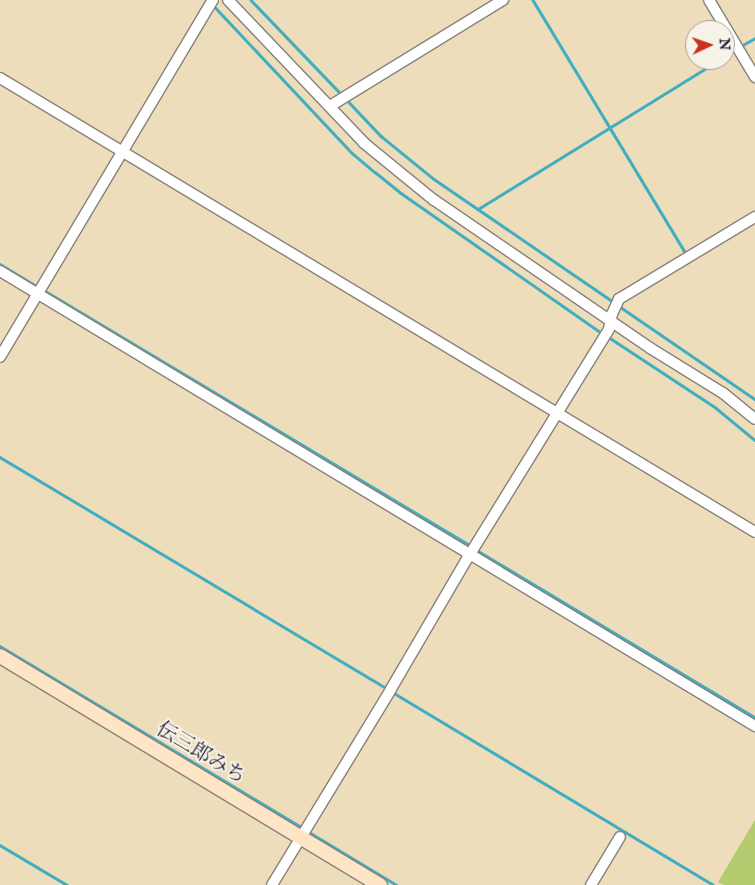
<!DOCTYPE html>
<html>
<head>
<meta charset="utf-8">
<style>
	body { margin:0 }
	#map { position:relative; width:755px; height:885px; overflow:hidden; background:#edb; font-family:"IM FELL English","Noto Serif JP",serif }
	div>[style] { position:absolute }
	.green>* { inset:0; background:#b5cb6f }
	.stream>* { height:2.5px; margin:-1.25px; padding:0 1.25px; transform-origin:1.25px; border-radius:1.25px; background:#41aebf }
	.roads { filter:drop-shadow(1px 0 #88807b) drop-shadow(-1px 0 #88807b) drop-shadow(0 1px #88807b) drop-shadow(0 -1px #88807b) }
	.street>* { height:10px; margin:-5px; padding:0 5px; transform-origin:5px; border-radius:5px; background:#fff }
	.secondary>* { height:14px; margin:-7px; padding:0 7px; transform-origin:7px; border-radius:7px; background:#fee5c5 }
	span { translate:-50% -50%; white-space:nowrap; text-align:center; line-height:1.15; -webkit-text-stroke:4px #f7f3e8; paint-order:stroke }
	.street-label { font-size:20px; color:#22223b }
	.north { position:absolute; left:685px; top:20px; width:50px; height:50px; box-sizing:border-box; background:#f7f3e8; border:1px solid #a29fa3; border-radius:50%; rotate:87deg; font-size:14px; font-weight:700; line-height:20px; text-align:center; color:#22223b }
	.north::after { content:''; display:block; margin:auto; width:18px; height:22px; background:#c8321e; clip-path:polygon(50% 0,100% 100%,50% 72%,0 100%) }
</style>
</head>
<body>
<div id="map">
	<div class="green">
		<i style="clip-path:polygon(755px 820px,755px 885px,724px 885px,718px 882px)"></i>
	</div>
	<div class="stream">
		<i style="left:251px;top:0;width:130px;rotate:46.2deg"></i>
		<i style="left:533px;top:0;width:297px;rotate:58.9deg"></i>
		<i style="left:214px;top:6px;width:202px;rotate:46.8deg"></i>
		<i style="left:352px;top:153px;width:30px;rotate:40deg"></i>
		<i style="left:375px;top:172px;width:33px;rotate:39deg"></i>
		<i style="left:401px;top:193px;width:245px;rotate:34.9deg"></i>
		<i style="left:739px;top:47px;width:18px;rotate:-29deg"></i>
		<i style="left:725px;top:56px;width:8px;rotate:-30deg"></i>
		<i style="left:347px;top:100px;width:50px;rotate:46.6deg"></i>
		<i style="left:381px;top:136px;width:68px;rotate:39.1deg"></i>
		<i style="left:434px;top:179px;width:219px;rotate:34.4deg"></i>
		<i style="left:478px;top:209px;width:283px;rotate:-31.7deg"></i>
		<i style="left:0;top:264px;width:44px;rotate:31.2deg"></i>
		<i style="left:42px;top:289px;width:500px;rotate:30.92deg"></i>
		<i style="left:619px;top:306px;width:165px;rotate:34.4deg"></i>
		<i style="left:607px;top:336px;width:131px;rotate:33.4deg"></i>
		<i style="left:716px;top:408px;width:50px;rotate:39.4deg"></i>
		<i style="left:0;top:457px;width:450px;rotate:30.9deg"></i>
		<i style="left:475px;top:549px;width:327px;rotate:31deg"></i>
		<i style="left:0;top:646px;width:355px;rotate:31deg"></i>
		<i style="left:394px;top:693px;width:372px;rotate:31deg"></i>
		<i style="left:309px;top:832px;width:103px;rotate:31.1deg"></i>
		<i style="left:0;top:845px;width:78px;rotate:30.8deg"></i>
	</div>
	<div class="roads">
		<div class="street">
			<i style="left:228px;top:0;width:197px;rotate:46.4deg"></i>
			<i style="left:364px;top:143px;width:90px;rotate:39.2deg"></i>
			<i style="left:434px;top:200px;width:262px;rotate:34.4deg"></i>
			<i style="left:650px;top:348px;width:86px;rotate:31.7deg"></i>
			<i style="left:723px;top:393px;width:41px;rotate:39.1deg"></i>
			<i style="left:709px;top:0;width:90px;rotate:59.1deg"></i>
			<i style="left:0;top:78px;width:881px;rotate:31.02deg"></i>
			<i style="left:330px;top:106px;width:203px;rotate:-31.5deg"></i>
			<i style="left:0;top:271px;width:882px;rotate:31.08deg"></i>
			<i style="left:0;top:357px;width:416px;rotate:-59.2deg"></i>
			<i style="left:272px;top:885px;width:229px;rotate:-58.7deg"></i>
			<i style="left:391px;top:689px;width:151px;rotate:-59.7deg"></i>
			<i style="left:467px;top:559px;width:270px;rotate:-58.3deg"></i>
			<i style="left:609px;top:329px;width:15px;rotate:-79deg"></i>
			<i style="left:612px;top:314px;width:17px;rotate:-65deg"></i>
			<i style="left:619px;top:299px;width:159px;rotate:-31.1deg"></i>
			<i style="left:591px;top:885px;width:56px;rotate:-58.9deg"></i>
		</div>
		<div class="secondary">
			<i style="left:0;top:656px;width:444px;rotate:31.1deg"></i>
		</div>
	</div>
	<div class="street-label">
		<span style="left:201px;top:753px;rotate:31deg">伝三郎みち</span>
	</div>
	<div class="north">N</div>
</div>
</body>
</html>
